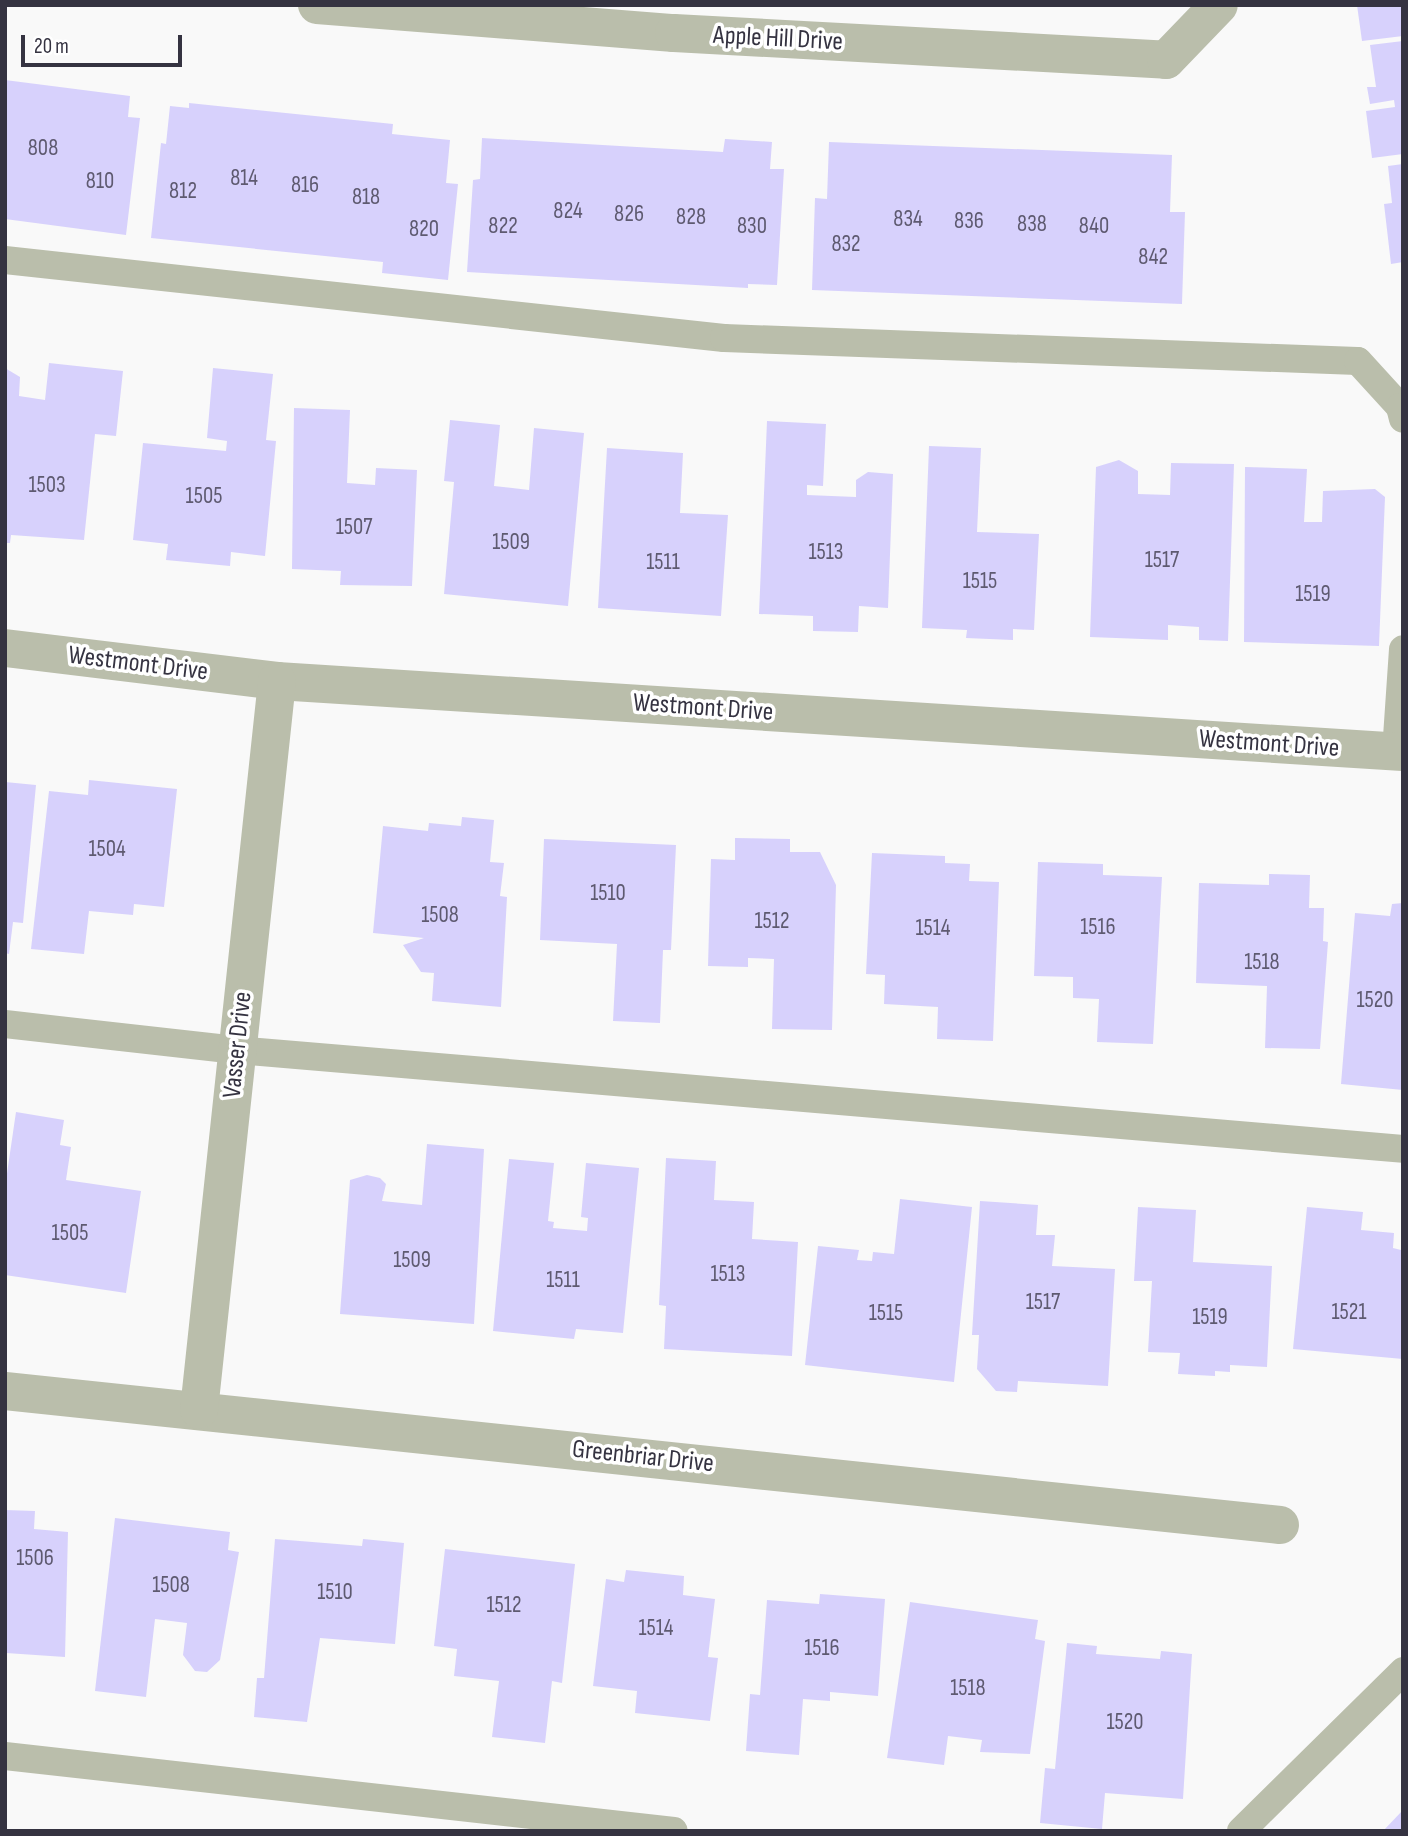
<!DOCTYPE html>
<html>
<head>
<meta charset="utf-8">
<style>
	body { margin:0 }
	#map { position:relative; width:1408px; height:1836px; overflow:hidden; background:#f9f9f9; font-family:"Sofia Sans Condensed",sans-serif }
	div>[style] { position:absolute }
	.building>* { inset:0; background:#d7d1fc }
	.service>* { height:28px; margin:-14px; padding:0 14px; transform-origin:14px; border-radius:14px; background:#babeab }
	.minor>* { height:38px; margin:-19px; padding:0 19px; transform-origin:19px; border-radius:19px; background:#babeab }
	span { translate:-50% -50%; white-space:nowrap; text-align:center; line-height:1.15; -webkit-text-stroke:7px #fff; paint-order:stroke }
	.number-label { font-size:23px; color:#5e5a70 }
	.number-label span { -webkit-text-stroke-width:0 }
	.street-label { font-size:26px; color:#353341 }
	.frame { position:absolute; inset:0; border:7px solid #353341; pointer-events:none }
	.scale { position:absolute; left:21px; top:35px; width:161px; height:32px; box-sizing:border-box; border:4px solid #353341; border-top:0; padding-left:9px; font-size:21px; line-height:24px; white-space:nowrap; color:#353341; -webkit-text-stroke:5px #fff; paint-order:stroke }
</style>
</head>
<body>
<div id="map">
	<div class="building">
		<i style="clip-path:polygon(1357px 5px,1403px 5px,1403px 36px,1362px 41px)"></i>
		<i style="clip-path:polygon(1403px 41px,1403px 154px,1372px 158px,1366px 111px,1395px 107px,1394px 100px,1370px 104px,1367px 87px,1376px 87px,1370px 45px)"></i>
		<i style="clip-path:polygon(5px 80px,130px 96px,128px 117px,140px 118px,126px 235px,5px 219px)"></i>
		<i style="clip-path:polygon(189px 103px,393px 124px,392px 134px,450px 140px,446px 183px,458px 184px,448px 280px,382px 273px,383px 262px,151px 238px,161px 143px,166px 144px,170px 106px,189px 108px)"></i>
		<i style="clip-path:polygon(482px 138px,723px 152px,725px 139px,772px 142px,770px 169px,784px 169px,777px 285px,748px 284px,748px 288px,467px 272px,473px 180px,480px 179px)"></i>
		<i style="clip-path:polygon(829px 142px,1172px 155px,1170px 212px,1185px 212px,1182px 304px,812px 290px,815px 198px,827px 199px)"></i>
		<i style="clip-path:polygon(1403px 164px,1403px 262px,1391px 264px,1384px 204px,1392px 203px,1388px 166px)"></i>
		<i style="clip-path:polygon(49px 363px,123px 371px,116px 436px,95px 434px,84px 540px,11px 535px,10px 543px,5px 543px,5px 368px,20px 377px,19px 396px,45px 400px)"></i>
		<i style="clip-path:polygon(213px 368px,273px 374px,266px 440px,276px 441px,265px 556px,231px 552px,230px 566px,166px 560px,168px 544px,133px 540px,143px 443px,226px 451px,227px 441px,207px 438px)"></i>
		<i style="clip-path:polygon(294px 408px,350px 410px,347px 483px,375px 485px,376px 468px,417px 470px,412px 586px,340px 585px,341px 571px,292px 569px)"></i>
		<i style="clip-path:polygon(450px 420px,500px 425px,494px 486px,529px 490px,534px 428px,584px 433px,568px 606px,444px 594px,454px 482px,444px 481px)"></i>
		<i style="clip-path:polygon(767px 421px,826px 424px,823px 486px,807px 485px,807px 495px,856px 497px,856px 480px,868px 472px,893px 474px,888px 608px,859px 606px,858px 632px,813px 631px,813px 616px,759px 614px)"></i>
		<i style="clip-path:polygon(929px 446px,981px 448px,977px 532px,1039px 534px,1034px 630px,1013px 629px,1013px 640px,966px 638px,967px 630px,922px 628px)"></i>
		<i style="clip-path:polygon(607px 448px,683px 453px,680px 513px,728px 515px,721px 616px,598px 608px)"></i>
		<i style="clip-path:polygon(1119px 460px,1138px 471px,1138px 494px,1170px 495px,1171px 463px,1234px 464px,1228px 641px,1199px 640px,1199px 627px,1168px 625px,1168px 640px,1090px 637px,1096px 467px)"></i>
		<i style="clip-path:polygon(1245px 467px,1307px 469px,1304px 522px,1322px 522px,1323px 491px,1375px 489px,1385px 497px,1379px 646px,1244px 642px)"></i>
		<i style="clip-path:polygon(89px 780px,177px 789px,164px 907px,134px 904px,133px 915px,89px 911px,84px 954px,31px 949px,49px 791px,88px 795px)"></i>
		<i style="clip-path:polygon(5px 782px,36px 785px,23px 923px,13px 922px,9px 954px,5px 953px)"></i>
		<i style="clip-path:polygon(462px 817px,494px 820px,490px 862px,504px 863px,500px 896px,507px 897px,501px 1007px,432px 1001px,434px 973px,421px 972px,403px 945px,424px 938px,373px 933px,383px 826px,428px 831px,429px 823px,461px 826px)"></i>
		<i style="clip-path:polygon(735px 838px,790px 839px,790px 852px,820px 852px,836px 885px,832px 1030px,772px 1029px,774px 959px,748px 958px,748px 967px,708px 966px,711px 859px,735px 860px)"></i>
		<i style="clip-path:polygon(544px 839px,676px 845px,671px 950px,663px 950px,660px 1023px,613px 1021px,617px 944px,540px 940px)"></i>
		<i style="clip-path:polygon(872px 853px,945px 856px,945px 863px,970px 864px,969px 881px,999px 882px,993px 1041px,937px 1039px,938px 1007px,884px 1004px,885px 975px,866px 974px)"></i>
		<i style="clip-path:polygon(1038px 862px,1103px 864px,1103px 875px,1162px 877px,1153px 1044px,1097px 1042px,1099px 999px,1073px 998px,1073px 977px,1034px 976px)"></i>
		<i style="clip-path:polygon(1269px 874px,1310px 875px,1309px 908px,1324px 908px,1323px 941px,1328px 942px,1320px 1049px,1265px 1048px,1267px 986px,1196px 983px,1199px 883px,1269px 885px)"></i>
		<i style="clip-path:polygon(1403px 903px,1403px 1090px,1341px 1084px,1355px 913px,1390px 916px,1392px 904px)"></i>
		<i style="clip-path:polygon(16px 1112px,64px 1120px,60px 1145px,71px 1147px,66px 1180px,141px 1191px,126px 1293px,5px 1275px,5px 1187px)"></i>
		<i style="clip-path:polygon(427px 1144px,484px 1149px,474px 1324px,340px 1314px,350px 1180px,367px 1175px,380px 1178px,386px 1184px,382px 1201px,422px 1205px)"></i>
		<i style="clip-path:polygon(666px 1158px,716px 1161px,714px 1200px,754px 1202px,752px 1239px,798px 1242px,792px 1356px,664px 1349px,666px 1306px,659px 1305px)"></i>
		<i style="clip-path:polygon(509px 1159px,554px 1163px,548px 1221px,554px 1222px,553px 1228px,587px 1231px,588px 1218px,581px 1217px,586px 1163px,639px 1168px,623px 1333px,576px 1329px,574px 1339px,493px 1331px)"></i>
		<i style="clip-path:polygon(900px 1199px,972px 1207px,954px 1382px,805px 1365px,818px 1246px,859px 1250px,857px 1260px,872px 1261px,873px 1252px,894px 1254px)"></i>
		<i style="clip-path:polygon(980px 1201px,1038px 1205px,1036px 1235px,1055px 1235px,1052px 1266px,1115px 1269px,1108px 1386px,1018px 1381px,1017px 1392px,996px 1391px,977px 1369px,979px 1335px,972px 1335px)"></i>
		<i style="clip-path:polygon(1138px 1207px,1196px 1210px,1193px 1262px,1272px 1266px,1267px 1367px,1230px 1365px,1230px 1372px,1215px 1371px,1215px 1376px,1178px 1374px,1180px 1353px,1148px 1352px,1152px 1281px,1134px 1281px)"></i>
		<i style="clip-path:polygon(1307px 1207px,1363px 1212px,1361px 1230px,1394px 1233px,1393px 1248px,1401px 1250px,1403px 1359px,1293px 1349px)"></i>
		<i style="clip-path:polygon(5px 1510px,35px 1511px,34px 1529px,68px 1532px,65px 1657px,6px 1653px)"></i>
		<i style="clip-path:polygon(115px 1518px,230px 1532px,228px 1550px,239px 1552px,220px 1660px,207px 1672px,195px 1671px,183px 1655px,187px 1623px,155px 1619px,146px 1697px,95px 1691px)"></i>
		<i style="clip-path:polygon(275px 1539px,362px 1546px,363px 1539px,404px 1543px,395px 1644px,320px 1638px,307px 1722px,254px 1717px,257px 1678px,264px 1678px)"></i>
		<i style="clip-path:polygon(445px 1549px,575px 1564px,562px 1683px,552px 1681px,545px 1743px,492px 1737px,499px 1681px,454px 1676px,457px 1649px,434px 1646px)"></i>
		<i style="clip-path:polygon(626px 1570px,684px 1576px,683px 1595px,715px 1599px,708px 1657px,718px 1658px,710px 1721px,635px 1713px,637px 1691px,593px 1686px,606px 1579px,624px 1582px)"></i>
		<i style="clip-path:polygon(820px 1594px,885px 1599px,878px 1696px,830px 1692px,830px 1701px,803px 1699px,799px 1755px,746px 1751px,750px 1694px,760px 1695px,767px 1600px,819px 1604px)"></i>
		<i style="clip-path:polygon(910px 1602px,1038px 1620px,1035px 1639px,1045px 1641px,1030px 1754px,980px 1752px,982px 1740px,948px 1736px,944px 1765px,887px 1758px)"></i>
		<i style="clip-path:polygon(1067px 1643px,1097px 1646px,1096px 1654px,1160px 1659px,1161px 1651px,1192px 1654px,1183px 1799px,1105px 1793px,1102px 1829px,1040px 1823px,1045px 1768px,1055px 1769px)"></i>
		<i style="clip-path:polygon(1403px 1810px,1403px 1831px,1383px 1831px)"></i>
	</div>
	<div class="service">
		<i style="left:5px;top:260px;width:723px;rotate:6.19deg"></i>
		<i style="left:724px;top:338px;width:634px;rotate:2.08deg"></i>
		<i style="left:1358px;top:361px;width:62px;rotate:47.6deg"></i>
		<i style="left:1400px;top:407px;width:12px;rotate:76deg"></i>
		<i style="left:1396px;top:752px;width:103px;rotate:-86.1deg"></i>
		<i style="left:5px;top:1024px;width:233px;rotate:6.4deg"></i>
		<i style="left:237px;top:1050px;width:1170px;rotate:4.85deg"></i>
		<i style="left:5px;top:1756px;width:673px;rotate:6.4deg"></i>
		<i style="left:1241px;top:1831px;width:228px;rotate:-44.6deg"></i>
	</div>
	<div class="minor">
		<i style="left:317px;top:5px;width:358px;rotate:4.5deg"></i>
		<i style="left:674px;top:33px;width:493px;rotate:3.1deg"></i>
		<i style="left:1166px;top:60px;width:76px;rotate:-46.1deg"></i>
		<i style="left:5px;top:648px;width:274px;rotate:6.9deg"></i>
		<i style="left:277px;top:681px;width:1128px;rotate:3.61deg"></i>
		<i style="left:5px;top:1391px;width:1282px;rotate:6deg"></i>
		<i style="left:199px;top:1410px;width:733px;rotate:-83.89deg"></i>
	</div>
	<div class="number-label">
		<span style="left:43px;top:148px">808</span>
		<span style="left:244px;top:178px">814</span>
		<span style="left:100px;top:181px">810</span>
		<span style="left:305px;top:185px">816</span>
		<span style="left:183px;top:191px">812</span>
		<span style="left:366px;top:197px">818</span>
		<span style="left:568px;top:211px">824</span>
		<span style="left:629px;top:214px">826</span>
		<span style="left:691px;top:217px">828</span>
		<span style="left:908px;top:219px">834</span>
		<span style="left:969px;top:221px">836</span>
		<span style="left:1032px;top:224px">838</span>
		<span style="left:503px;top:226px">822</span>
		<span style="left:752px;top:226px">830</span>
		<span style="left:1094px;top:226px">840</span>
		<span style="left:424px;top:229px">820</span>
		<span style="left:846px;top:244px">832</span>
		<span style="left:1153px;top:257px">842</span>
		<span style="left:47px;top:485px">1503</span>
		<span style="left:204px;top:496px">1505</span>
		<span style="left:354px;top:527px">1507</span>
		<span style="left:511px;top:542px">1509</span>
		<span style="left:826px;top:552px">1513</span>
		<span style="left:1162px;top:560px">1517</span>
		<span style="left:663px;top:562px">1511</span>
		<span style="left:980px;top:581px">1515</span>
		<span style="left:1313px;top:594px">1519</span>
		<span style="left:107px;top:849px">1504</span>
		<span style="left:608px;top:893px">1510</span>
		<span style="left:440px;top:915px">1508</span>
		<span style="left:772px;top:921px">1512</span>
		<span style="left:1098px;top:927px">1516</span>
		<span style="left:933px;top:928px">1514</span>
		<span style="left:1262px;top:962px">1518</span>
		<span style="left:1375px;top:1000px">1520</span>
		<span style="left:70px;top:1233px">1505</span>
		<span style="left:412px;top:1260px">1509</span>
		<span style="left:728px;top:1274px">1513</span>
		<span style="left:563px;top:1280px">1511</span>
		<span style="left:1043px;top:1302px">1517</span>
		<span style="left:1349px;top:1312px">1521</span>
		<span style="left:886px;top:1313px">1515</span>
		<span style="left:1210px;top:1317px">1519</span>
		<span style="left:35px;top:1558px">1506</span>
		<span style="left:171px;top:1585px">1508</span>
		<span style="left:335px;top:1592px">1510</span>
		<span style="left:504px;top:1605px">1512</span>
		<span style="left:656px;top:1628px">1514</span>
		<span style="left:822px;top:1648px">1516</span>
		<span style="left:968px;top:1688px">1518</span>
		<span style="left:1125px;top:1722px">1520</span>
	</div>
	<div class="street-label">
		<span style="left:778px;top:39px;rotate:3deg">Apple Hill Drive</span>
		<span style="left:138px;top:664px;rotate:7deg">Westmont Drive</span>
		<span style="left:703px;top:708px;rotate:4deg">Westmont Drive</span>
		<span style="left:1269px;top:744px;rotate:4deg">Westmont Drive</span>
		<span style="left:238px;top:1045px;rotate:-84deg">Vasser Drive</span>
		<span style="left:643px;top:1457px;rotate:6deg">Greenbriar Drive</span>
	</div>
	<div class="frame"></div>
	<div class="scale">20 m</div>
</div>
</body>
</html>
